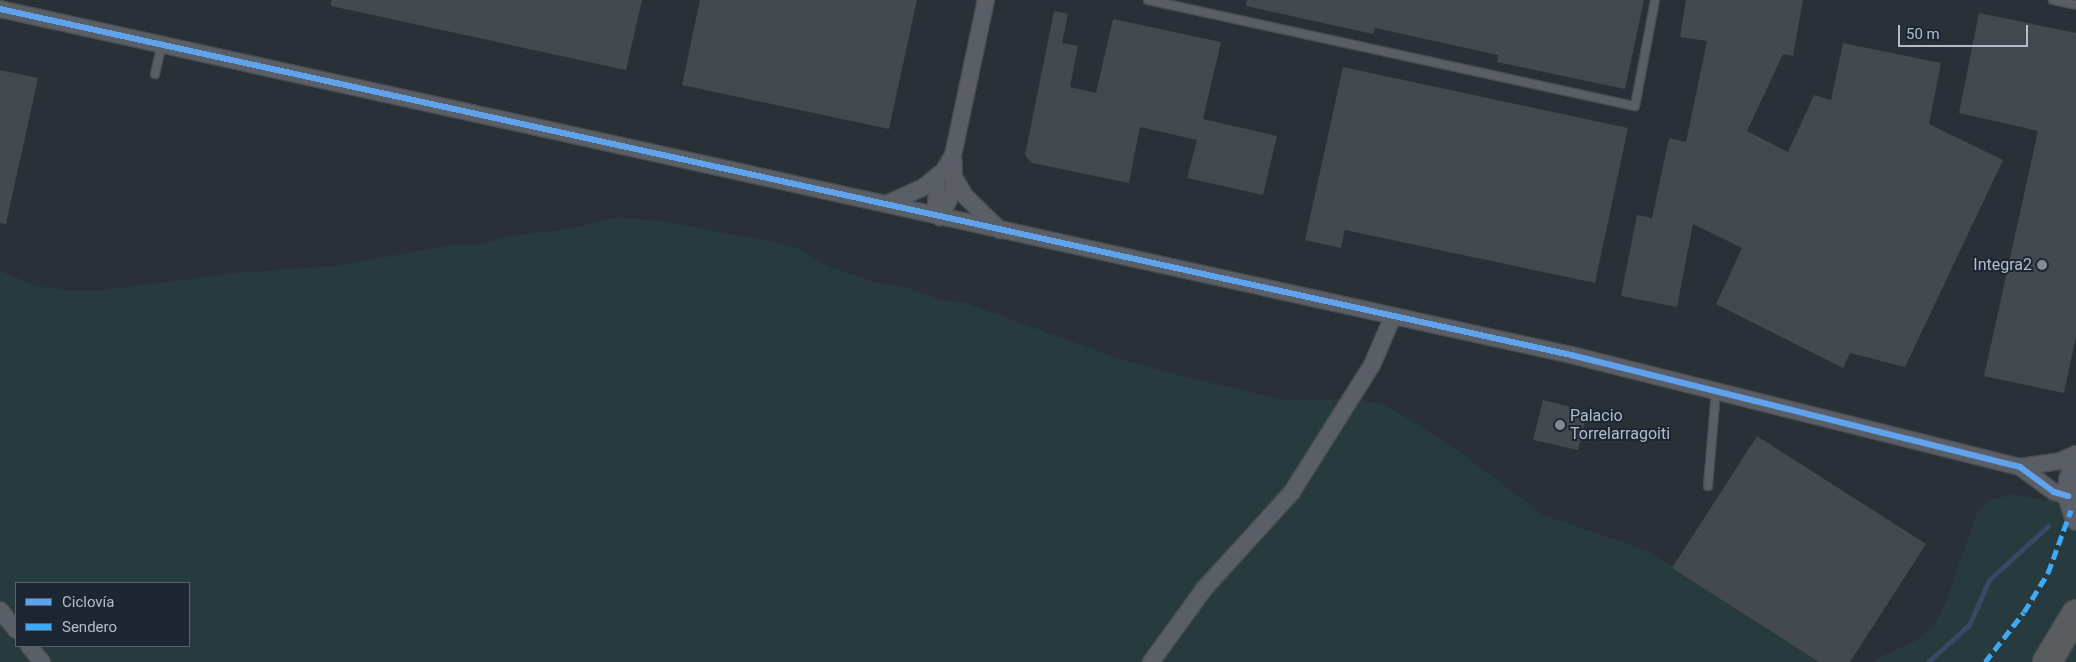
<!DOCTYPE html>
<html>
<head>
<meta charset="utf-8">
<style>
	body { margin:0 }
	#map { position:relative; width:2076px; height:662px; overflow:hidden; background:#2a3038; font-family:Roboto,sans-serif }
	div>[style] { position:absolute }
	.green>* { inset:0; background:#273a3e }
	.stream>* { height:5px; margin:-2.5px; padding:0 2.5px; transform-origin:2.5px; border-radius:2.5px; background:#384963 }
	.building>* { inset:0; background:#444950 }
	.roads { filter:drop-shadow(1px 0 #484c53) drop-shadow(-1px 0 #484c53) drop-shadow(0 1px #484c53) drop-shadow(0 -1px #484c53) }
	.service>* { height:8px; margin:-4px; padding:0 4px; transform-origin:4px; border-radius:4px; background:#5a5e66 }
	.minor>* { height:16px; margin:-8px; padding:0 8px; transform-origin:8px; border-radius:8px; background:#5a5e66 }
	.tertiary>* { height:20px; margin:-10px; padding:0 10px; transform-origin:10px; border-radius:10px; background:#5a5e66 }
	.motorway>* { height:28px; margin:-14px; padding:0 14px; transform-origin:14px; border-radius:14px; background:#5a5d60 }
	.quiet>* { height:5px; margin-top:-2.5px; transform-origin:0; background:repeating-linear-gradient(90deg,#3fa9f5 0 10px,transparent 0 15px) }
	.cycleway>* { height:6px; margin:-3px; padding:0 3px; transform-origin:3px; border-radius:3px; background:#60a3ed }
	.dots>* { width:14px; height:14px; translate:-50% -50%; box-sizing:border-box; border:2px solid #1d2633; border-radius:50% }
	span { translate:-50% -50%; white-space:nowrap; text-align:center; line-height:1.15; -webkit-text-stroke:4px #1d2633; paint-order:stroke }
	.poi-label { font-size:16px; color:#b4bcc9 }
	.right { translate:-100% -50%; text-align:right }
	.left { translate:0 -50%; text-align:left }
	.legend { position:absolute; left:15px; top:582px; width:175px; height:65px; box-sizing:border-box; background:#1d2633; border:1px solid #59626f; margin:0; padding:6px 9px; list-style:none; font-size:15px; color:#b4bcc9 }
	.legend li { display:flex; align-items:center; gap:10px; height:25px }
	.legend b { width:25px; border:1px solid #59626f }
	.scale { position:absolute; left:1898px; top:25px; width:130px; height:22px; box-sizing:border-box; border:2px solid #b4bcc9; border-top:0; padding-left:6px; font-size:15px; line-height:18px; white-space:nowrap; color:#b4bcc9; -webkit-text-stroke:4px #1d2633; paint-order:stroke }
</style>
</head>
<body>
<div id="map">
	<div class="green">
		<i style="clip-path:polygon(evenodd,617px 217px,665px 222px,780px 243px,798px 249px,827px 266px,877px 283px,907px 288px,944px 301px,966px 303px,1117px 358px,1178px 375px,1284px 400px,1346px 399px,1384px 404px,1449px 444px,1543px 515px,1648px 551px,1687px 575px,1854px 662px,0 662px,0 271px,37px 286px,69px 291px,97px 291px,236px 273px,337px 266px,451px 245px,479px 245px,509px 236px,569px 229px,617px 217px,16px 583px,189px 583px,189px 646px,16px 646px,16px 583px)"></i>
		<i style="clip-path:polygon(2014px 494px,2042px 500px,2076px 498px,2076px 662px,1870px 662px,1917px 640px,1933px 627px,1946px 602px,1976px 515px,1988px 501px)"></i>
	</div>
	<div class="stream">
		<i style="left:1928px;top:662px;width:55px;rotate:-42.1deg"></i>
		<i style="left:1969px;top:625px;width:49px;rotate:-66deg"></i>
		<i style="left:1989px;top:580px;width:80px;rotate:-42.5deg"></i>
	</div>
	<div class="building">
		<i style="clip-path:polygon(331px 0,642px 0,626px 70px,331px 6px)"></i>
		<i style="clip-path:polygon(700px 0,917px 0,889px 129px,682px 85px)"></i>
		<i style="clip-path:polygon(1247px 0,1644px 0,1625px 89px,1497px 62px,1498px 55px,1375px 28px,1373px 34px,1246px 6px)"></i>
		<i style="clip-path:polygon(1686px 0,1803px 0,1793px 56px,1783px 54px,1747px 131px,1788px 152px,1814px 95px,1831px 100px,1843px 43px,1941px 63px,1929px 124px,2003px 160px,1905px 367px,1850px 353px,1843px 368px,1716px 304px,1742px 248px,1693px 224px,1677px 307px,1621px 296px,1637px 215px,1652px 218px,1669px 138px,1686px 142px,1707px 41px,1680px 37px)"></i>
		<i style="clip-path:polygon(1054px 11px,1068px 14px,1062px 43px,1078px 46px,1070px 87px,1096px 93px,1113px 19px,1221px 42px,1203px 119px,1277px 136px,1263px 195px,1187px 178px,1197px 140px,1140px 127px,1129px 183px,1032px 163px,1025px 155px)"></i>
		<i style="clip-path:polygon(1979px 13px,2076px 33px,2076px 337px,2064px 393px,1984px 376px,2038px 131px,1959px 113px)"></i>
		<i style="clip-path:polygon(1343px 67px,1628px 128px,1595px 283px,1345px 230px,1341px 248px,1305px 240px)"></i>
		<i style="clip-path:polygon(0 70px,38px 78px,6px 224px,0 223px)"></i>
		<i style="clip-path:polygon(1543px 400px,1587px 411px,1578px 450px,1533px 440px)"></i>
		<i style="clip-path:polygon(1757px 436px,1926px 544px,1850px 662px,1819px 662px,1672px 568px)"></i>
	</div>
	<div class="roads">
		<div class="service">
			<i style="left:1148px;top:0;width:498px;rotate:12.3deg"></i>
			<i style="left:1635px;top:106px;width:108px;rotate:-79.3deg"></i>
			<i style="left:2053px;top:0;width:24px;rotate:12deg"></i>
			<i style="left:155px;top:74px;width:31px;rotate:-77deg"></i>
			<i style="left:1708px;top:486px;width:96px;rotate:-85.2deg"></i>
		</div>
		<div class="minor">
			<i style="left:986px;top:0;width:158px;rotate:102deg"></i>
			<i style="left:953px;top:155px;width:22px;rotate:87deg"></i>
			<i style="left:954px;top:177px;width:22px;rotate:60deg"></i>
			<i style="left:965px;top:196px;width:49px;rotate:44.2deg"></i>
			<i style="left:0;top:9px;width:1609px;rotate:12.42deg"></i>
			<i style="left:1571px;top:355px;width:463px;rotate:14deg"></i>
			<i style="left:2020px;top:467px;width:42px;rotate:36.3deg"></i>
			<i style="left:2054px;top:492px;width:15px;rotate:16deg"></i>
			<i style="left:937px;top:177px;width:25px;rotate:92deg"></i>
			<i style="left:936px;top:202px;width:16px;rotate:75deg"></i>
			<i style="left:886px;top:204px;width:42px;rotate:-24.1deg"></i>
			<i style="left:924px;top:187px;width:26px;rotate:-40deg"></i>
			<i style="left:944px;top:170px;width:17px;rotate:-59deg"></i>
			<i style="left:940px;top:217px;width:28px;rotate:-63deg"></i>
			<i style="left:953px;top:192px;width:15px;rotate:-86deg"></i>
			<i style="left:2020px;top:467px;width:40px;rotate:-8.5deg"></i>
			<i style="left:2060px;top:461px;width:17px;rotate:-24deg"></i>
			<i style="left:0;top:610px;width:26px;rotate:51deg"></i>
			<i style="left:29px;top:646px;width:21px;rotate:51deg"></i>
			<i style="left:1151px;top:662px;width:90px;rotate:-54deg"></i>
			<i style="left:1204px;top:589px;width:131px;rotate:-47.8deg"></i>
			<i style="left:1292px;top:492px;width:150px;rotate:-57.8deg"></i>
			<i style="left:1372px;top:365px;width:53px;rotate:-66.8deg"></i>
		</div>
		<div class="tertiary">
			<i style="left:2076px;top:460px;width:21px;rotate:109deg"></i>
			<i style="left:2069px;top:480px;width:16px;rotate:94deg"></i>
			<i style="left:2068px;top:496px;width:25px;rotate:72deg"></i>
		</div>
		<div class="motorway">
			<i style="left:2047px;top:662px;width:56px;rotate:-58.9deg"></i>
		</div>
	</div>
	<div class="quiet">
		<i style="left:1985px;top:662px;width:63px;rotate:-52deg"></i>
		<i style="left:2024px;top:612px;width:46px;rotate:-58.4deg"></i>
		<i style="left:2048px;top:573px;width:67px;rotate:-69.9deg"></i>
	</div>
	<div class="cycleway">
		<i style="left:0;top:9px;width:1609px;rotate:12.42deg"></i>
		<i style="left:1571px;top:355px;width:463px;rotate:14deg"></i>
		<i style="left:2020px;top:467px;width:42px;rotate:36.3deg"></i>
		<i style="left:2054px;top:492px;width:15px;rotate:16deg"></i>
	</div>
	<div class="dots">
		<i style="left:2042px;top:265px;background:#848b96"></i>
		<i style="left:1560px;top:425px;background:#848b96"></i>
	</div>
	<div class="poi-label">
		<span class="right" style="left:2032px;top:265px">Integra2</span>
		<span class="left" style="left:1570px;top:425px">Palacio<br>Torrelarragoiti</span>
	</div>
	<ul class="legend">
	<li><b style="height:6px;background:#60a3ed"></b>Ciclovía</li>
	<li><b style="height:6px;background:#3fa9f5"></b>Sendero</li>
	</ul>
	<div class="scale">50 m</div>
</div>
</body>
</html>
